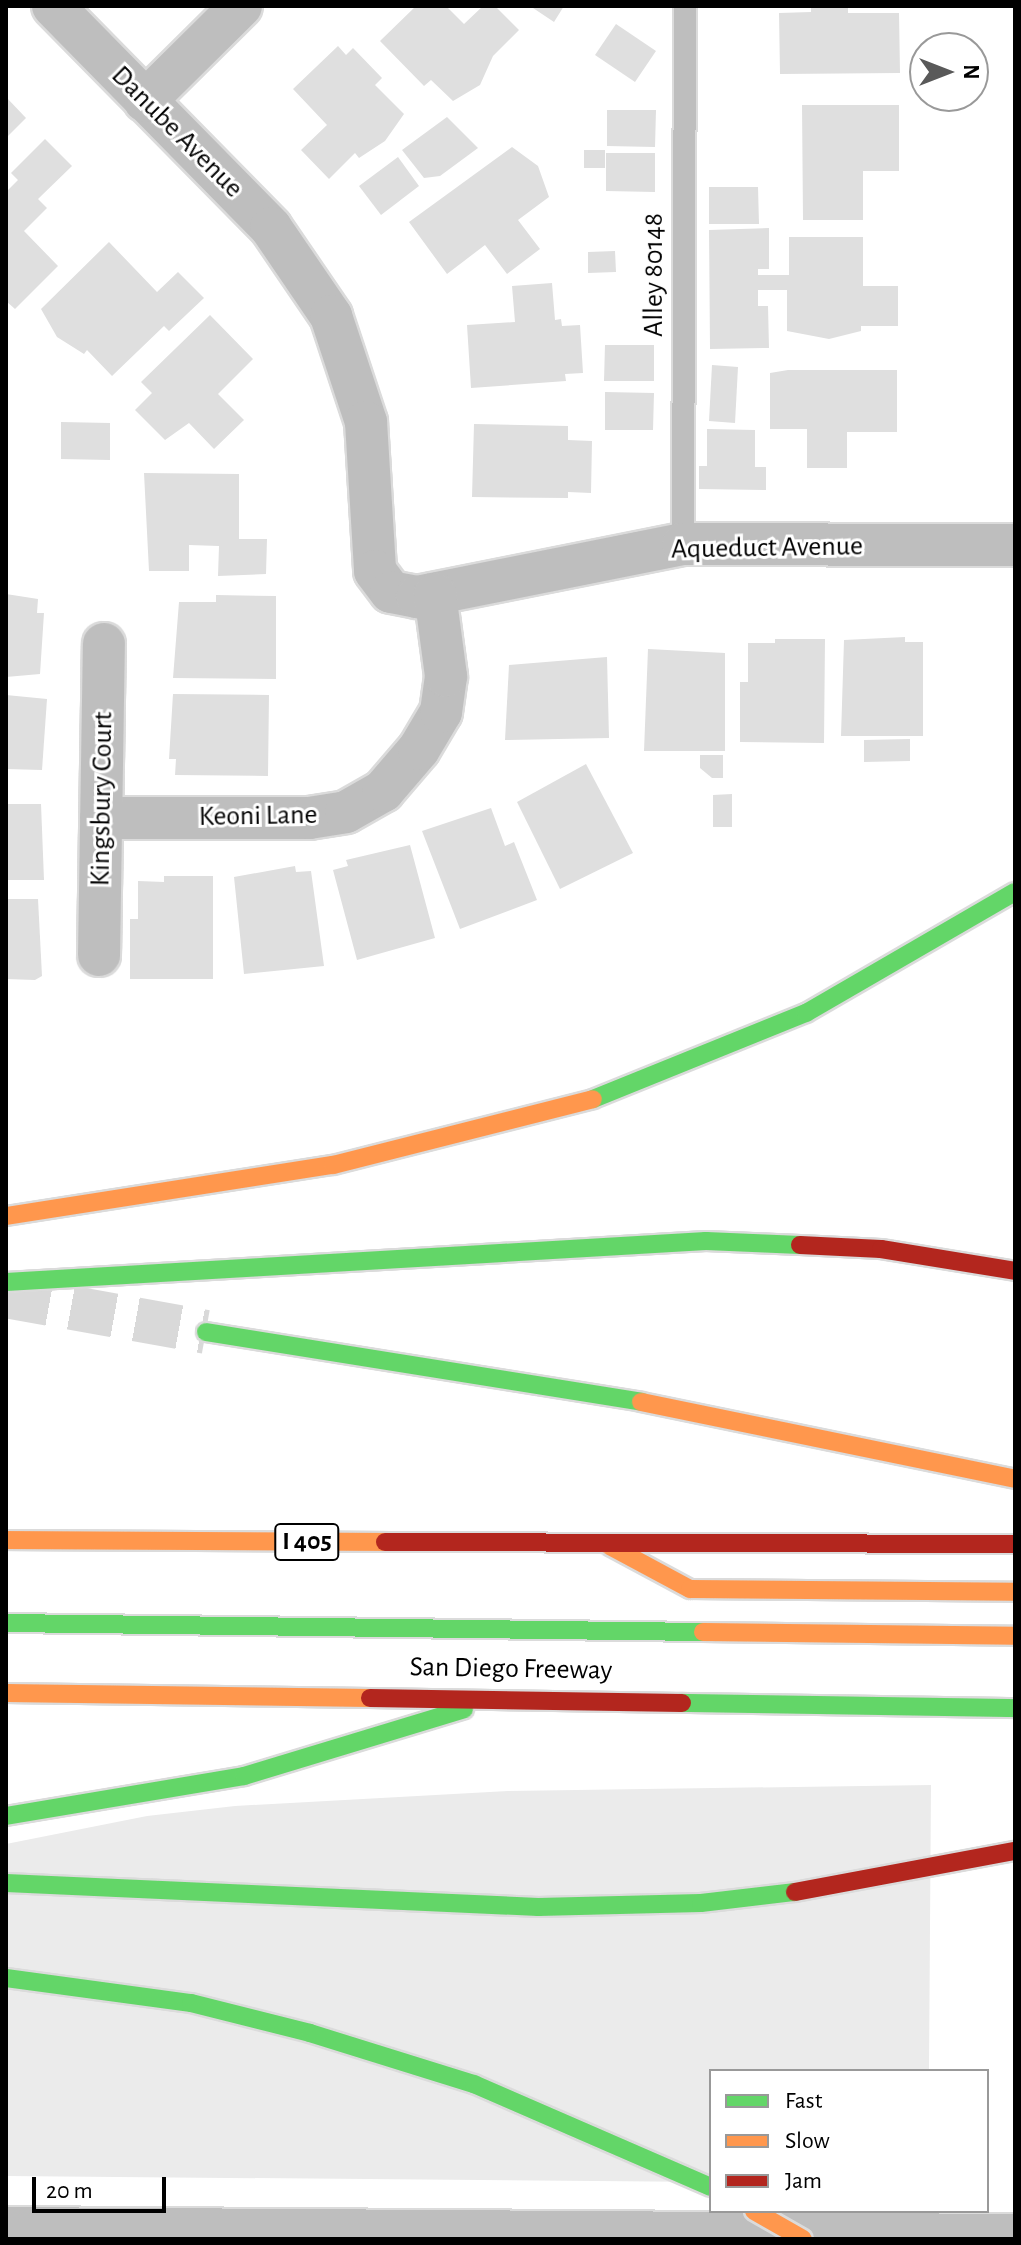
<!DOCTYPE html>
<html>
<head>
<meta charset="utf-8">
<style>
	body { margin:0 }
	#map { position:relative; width:1021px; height:2245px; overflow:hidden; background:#fff; font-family:"Alegreya Sans",sans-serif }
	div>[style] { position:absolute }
	.green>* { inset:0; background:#ebebeb }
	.building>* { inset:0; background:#dfdfdf }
	.highway-tunnel>* { height:44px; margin-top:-22px; transform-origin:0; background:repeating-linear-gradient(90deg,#d9d9d9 0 44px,transparent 0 66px) }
	.roads { filter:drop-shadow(2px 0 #dbdbdb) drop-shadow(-2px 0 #dbdbdb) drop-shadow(0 2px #dbdbdb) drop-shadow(0 -2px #dbdbdb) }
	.lane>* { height:22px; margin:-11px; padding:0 11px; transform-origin:11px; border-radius:11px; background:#bebebe }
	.street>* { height:42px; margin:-21px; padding:0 21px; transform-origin:21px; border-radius:21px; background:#bebebe }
	.fast>* { height:18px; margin:-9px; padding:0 9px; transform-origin:9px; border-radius:9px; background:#63d668 }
	.slow>* { height:18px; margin:-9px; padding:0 9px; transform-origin:9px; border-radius:9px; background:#ff974d }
	.jam>* { height:18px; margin:-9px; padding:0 9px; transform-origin:9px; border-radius:9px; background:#b3261e }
	.bridges { filter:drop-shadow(2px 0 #dbdbdb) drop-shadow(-2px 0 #dbdbdb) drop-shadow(0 2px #dbdbdb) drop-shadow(0 -2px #dbdbdb) }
	.slow-bridge>* { height:18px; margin:-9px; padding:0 9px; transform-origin:9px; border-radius:9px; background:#ff974d }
	span { translate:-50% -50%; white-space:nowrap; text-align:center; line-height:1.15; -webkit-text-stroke:6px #fff; paint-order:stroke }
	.shield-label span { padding:2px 6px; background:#fff; border:2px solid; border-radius:6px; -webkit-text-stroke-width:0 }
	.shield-label { font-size:26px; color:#000; font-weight:700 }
	.street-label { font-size:28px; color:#000 }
	.frame { position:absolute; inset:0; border:8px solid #000; pointer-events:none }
	.legend { position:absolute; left:709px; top:2069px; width:280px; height:144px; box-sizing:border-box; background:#fff; border:2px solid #999; margin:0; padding:10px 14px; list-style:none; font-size:24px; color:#000 }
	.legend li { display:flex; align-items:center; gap:16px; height:40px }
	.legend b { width:40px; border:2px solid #999 }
	.north { position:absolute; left:909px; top:32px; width:80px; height:80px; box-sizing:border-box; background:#fff; border:2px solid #999; border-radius:50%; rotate:90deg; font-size:22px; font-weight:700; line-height:32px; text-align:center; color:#000 }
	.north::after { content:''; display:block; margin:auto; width:28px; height:36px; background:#595959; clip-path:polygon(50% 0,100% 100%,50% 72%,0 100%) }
	.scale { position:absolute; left:32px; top:2177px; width:134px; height:36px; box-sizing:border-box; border:4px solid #000; border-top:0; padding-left:10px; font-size:24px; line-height:28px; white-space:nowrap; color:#000; -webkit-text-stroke:6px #fff; paint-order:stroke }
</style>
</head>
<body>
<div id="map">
	<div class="green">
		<i style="clip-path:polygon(931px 1785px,929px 2071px,711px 2071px,711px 2182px,6px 2176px,6px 1844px,147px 1816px,235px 1806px,508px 1791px)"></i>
	</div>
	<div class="building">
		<i style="clip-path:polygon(416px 6px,446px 6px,464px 24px,483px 6px,495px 6px,519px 30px,493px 56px,480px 85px,453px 101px,431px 80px,424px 86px,380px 41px)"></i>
		<i style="clip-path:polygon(530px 6px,564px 6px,554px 22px)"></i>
		<i style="clip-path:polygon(811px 6px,848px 6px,848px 13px,899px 13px,900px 73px,780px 74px,779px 13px,811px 12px)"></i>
		<i style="clip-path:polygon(616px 24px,656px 51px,635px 82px,595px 55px)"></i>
		<i style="clip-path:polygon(338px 46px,346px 55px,353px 48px,382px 78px,375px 85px,404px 114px,385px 141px,359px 158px,355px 153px,329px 179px,301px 150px,327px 125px,293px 89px)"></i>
		<i style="clip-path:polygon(6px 97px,26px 118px,6px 138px)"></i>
		<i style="clip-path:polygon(802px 105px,899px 105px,899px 171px,863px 171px,863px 220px,803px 220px)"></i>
		<i style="clip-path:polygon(607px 110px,656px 110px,655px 147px,607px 146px)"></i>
		<i style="clip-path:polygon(447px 117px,478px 148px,440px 176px,424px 178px,402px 150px)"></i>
		<i style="clip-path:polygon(45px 139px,72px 166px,38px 199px,47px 208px,24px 231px,58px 266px,15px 309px,6px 301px,6px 192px,18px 180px,11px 173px)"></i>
		<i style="clip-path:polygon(512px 147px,538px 166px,549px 197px,518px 220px,540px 249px,507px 274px,485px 245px,447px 274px,409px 222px)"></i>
		<i style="clip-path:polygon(584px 150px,605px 150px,605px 168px,584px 168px)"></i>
		<i style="clip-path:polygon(606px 153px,655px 153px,655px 192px,606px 191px)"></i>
		<i style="clip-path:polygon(398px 157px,419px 186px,381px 215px,359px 186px)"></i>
		<i style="clip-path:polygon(709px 187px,758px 187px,759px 224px,709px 224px)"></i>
		<i style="clip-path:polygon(769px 228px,769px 269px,758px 269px,758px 275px,789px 275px,789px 237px,863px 237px,863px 286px,898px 286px,898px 326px,861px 326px,861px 331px,829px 339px,787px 331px,787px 290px,758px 290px,758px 306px,768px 306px,769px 348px,710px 349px,709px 230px)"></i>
		<i style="clip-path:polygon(109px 242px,157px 292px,178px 272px,204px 298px,169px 331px,164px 326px,112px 376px,87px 350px,84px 354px,57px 337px,41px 309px)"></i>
		<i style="clip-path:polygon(615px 251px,616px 272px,588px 273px,588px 252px)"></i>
		<i style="clip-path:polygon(552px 283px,555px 320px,561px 319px,562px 326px,580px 325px,583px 373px,565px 374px,566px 381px,471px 388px,467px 325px,515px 322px,512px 286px)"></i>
		<i style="clip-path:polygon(210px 315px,253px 359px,218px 394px,244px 420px,214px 449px,189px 423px,165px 440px,135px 410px,152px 393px,141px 382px)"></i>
		<i style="clip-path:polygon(605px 345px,654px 345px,654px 381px,604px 381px)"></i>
		<i style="clip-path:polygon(712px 365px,738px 367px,735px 423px,709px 421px)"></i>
		<i style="clip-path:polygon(788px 370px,897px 370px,897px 432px,847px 432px,847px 468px,807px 468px,807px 429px,770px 429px,770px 373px)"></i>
		<i style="clip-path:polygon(605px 392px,654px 393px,653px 430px,605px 430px)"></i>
		<i style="clip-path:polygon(61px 422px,110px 423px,110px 460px,61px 459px)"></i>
		<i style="clip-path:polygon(474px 424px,568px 426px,568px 440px,592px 441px,591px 493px,568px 492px,568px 498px,472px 497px)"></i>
		<i style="clip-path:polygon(707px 429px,755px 430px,755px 467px,766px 467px,766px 490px,699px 489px,699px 466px,707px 466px)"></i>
		<i style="clip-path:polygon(144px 473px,239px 474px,239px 539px,267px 539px,266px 574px,218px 576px,219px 546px,189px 545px,189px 571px,149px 571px)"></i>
		<i style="clip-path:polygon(6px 594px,38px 599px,37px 613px,44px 613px,40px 674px,6px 677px)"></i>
		<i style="clip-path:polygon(216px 595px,276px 596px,276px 679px,173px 678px,179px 602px,216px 602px)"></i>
		<i style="clip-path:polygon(905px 637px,905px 642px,923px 642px,923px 736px,841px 736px,844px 640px)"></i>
		<i style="clip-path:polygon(775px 639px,825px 639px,824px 743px,740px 742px,740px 682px,748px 682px,748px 643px,775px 643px)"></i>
		<i style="clip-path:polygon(648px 649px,725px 653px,725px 751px,644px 751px)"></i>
		<i style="clip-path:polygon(607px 657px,609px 738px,505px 740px,509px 665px)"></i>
		<i style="clip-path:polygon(173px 694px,269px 695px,268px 776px,175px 775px,176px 759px,169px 759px)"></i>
		<i style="clip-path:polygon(6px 695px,47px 699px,42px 770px,6px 769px)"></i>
		<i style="clip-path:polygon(910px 739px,910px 761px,864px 762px,864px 740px)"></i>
		<i style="clip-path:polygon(700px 755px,723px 755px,723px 778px,712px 778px,700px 768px)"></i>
		<i style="clip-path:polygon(586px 764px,633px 853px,560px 889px,517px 802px)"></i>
		<i style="clip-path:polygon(732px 794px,732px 827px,713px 827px,713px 795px)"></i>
		<i style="clip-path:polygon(6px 804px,41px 804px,44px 880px,6px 880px)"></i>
		<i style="clip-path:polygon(491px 808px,505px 846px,514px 842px,537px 900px,460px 929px,422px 831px)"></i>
		<i style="clip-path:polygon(410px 845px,435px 938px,357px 960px,333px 870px,348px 866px,346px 860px)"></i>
		<i style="clip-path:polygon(295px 866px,296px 872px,311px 871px,324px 966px,244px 974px,234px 877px)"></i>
		<i style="clip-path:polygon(164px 876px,213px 876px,213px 979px,130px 979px,130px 919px,138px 919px,138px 881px,164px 882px)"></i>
		<i style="clip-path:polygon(6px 899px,38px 899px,42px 976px,35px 980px,6px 979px)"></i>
	</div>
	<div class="highway-tunnel">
		<i style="left:6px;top:1296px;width:203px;rotate:10.2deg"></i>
	</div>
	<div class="roads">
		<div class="lane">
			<i style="left:683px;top:544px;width:538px;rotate:-89.79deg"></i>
		</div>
		<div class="street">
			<i style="left:53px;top:6px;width:311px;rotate:45.5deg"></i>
			<i style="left:271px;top:228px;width:107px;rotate:55.7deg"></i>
			<i style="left:331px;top:316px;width:112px;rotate:71.7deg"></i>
			<i style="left:366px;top:422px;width:149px;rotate:86.5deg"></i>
			<i style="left:375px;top:571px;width:26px;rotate:53deg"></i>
			<i style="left:391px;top:592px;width:26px;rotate:11deg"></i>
			<i style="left:417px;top:597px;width:271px;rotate:-11.3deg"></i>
			<i style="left:683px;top:544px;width:332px;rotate:0.2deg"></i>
			<i style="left:145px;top:101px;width:135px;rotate:-44.7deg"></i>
			<i style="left:101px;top:818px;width:208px"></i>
			<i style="left:309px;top:818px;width:37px;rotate:-9deg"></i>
			<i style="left:346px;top:812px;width:43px;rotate:-29.6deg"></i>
			<i style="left:383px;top:791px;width:55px;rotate:-49.4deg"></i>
			<i style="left:419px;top:749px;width:43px;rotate:-59.3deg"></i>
			<i style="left:441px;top:712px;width:36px;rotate:-82deg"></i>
			<i style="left:446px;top:676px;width:83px;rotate:-97.6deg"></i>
			<i style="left:99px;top:955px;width:311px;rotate:-89.1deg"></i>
			<i style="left:6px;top:2228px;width:1009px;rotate:0.4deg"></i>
		</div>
		<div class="fast">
			<i style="left:593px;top:1099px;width:230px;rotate:-22deg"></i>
			<i style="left:806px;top:1013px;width:241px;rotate:-30.1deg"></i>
			<i style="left:6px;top:1282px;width:701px;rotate:-3.35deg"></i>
			<i style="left:706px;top:1241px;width:94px;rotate:2.4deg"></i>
			<i style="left:206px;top:1332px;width:441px;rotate:9.1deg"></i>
			<i style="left:6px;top:1623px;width:697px;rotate:0.74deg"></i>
			<i style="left:682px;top:1703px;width:333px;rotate:0.9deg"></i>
			<i style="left:6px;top:1816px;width:241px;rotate:-9.5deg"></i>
			<i style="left:244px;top:1776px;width:230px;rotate:-16.9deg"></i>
			<i style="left:6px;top:1883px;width:533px;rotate:2.58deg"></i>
			<i style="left:538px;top:1907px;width:163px;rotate:-1.4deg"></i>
			<i style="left:701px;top:1903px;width:95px;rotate:-6.7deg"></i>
			<i style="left:6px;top:1978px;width:187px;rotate:7.7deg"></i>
			<i style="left:191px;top:2003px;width:123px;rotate:14.1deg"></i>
			<i style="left:310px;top:2033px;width:172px;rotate:17.3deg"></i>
			<i style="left:474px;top:2084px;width:258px;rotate:23.5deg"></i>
		</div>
		<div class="slow">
			<i style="left:6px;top:1216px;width:331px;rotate:-8.9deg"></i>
			<i style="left:333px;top:1165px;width:268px;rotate:-14.2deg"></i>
			<i style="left:641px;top:1402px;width:382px;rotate:11.6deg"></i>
			<i style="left:6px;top:1540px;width:379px;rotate:0.3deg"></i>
			<i style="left:610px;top:1546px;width:91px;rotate:28.3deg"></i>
			<i style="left:690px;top:1589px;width:325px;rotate:0.5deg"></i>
			<i style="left:703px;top:1632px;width:312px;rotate:0.7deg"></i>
			<i style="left:6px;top:1693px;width:364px;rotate:0.8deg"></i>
		</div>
		<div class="jam">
			<i style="left:800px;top:1245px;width:81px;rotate:2.8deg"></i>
			<i style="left:881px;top:1249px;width:136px;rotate:9.3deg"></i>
			<i style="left:385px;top:1542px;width:630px;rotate:0.18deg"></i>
			<i style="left:370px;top:1698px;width:312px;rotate:0.9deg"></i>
			<i style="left:795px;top:1892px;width:224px;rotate:-10.6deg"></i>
		</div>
	</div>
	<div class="bridges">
		<div class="slow-bridge">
			<i style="left:754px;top:2211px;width:56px;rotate:29.7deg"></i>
		</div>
	</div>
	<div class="shield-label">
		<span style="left:307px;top:1542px">I 405</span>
	</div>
	<div class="street-label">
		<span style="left:177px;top:132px;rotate:45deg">Danube Avenue</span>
		<span style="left:654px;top:275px;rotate:-90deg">Alley 80148</span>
		<span style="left:767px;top:548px;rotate:-1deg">Aqueduct Avenue</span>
		<span style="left:102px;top:799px;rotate:-89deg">Kingsbury Court</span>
		<span style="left:258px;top:816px;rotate:-1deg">Keoni Lane</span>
		<span style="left:511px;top:1669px;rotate:1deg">San Diego Freeway</span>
	</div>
	<div class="frame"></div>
	<ul class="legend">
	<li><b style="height:10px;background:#63d668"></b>Fast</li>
	<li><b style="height:10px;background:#ff974d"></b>Slow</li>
	<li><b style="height:10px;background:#b3261e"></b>Jam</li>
	</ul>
	<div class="north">N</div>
	<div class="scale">20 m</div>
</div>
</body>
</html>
